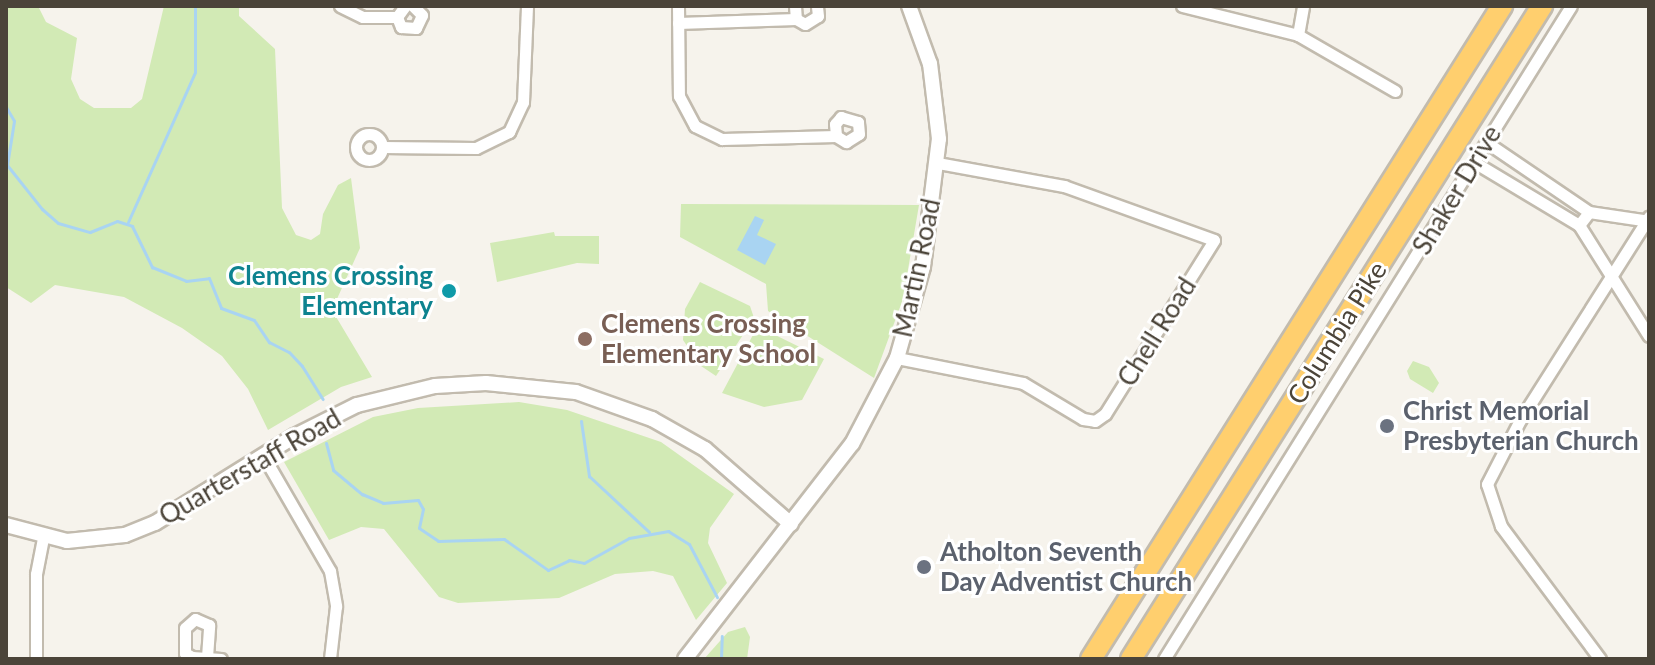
<!DOCTYPE html>
<html>
<head>
<meta charset="utf-8">
<style>
	body { margin:0 }
	#map { position:relative; width:1655px; height:665px; overflow:hidden; background:#f6f3ec; font-family:Lato,sans-serif }
	div>[style] { position:absolute }
	.green>* { inset:0; background:#d2eab5 }
	.water>* { inset:0; background:#a9d4f2 }
	.stream>* { height:3px; margin:-1.5px; padding:0 1.5px; transform-origin:1.5px; border-radius:1.5px; background:#a9d4f2 }
	.roads { filter:drop-shadow(2px 0 #c2bbae) drop-shadow(-2px 0 #c2bbae) drop-shadow(0 2px #c2bbae) drop-shadow(0 -2px #c2bbae) }
	.minor>* { height:11px; margin:-5.5px; padding:0 5.5px; transform-origin:5.5px; border-radius:5.5px; background:#fff }
	.minor>.ring { margin:-5.5px; padding:0; box-sizing:content-box; background:none; border:11px solid #fff; border-radius:50% }
	.tertiary>* { height:14px; margin:-7px; padding:0 7px; transform-origin:7px; border-radius:7px; background:#fff }
	.motorway>* { height:20px; margin:-10px; padding:0 10px; transform-origin:10px; border-radius:10px; background:#ffcf6e }
	.dots>* { width:22px; height:22px; translate:-50% -50%; box-sizing:border-box; border:4px solid #fff; border-radius:50% }
	span { translate:-50% -50%; white-space:nowrap; text-align:center; line-height:1.15; -webkit-text-stroke:6px #fff; paint-order:stroke }
	.street-label { font-size:26px; color:#4b4439 }
	.culture-label { font-size:26px; color:#0d838f; font-weight:700 }
	.right { translate:-100% -50%; text-align:right }
	.education-label { font-size:26px; color:#785e54; font-weight:700 }
	.left { translate:0 -50%; text-align:left }
	.worship-label { font-size:26px; color:#5b616d; font-weight:700 }
	.frame { position:absolute; inset:0; border:8px solid #4b4439; pointer-events:none }
</style>
</head>
<body>
<div id="map">
	<div class="green">
		<i style="clip-path:polygon(6px 6px,38px 6px,46px 22px,77px 38px,71px 79px,80px 99px,94px 108px,131px 108px,142px 99px,164px 6px,239px 6px,239px 16px,275px 49px,282px 208px,296px 235px,311px 240px,320px 234px,323px 214px,338px 185px,351px 178px,360px 248px,332px 310px,372px 377px,341px 387px,268px 430px,248px 389px,222px 356px,182px 328px,124px 297px,55px 285px,31px 303px,6px 287px)"></i>
		<i style="clip-path:polygon(681px 204px,919px 205px,903px 299px,874px 378px,768px 311px,766px 284px,680px 237px)"></i>
		<i style="clip-path:polygon(554px 232px,555px 236px,599px 236px,599px 264px,577px 263px,497px 282px,490px 243px)"></i>
		<i style="clip-path:polygon(700px 282px,750px 306px,754px 318px,716px 376px,701px 366px,683px 340px,685px 309px)"></i>
		<i style="clip-path:polygon(763px 329px,824px 359px,802px 400px,764px 407px,722px 393px,754px 333px)"></i>
		<i style="clip-path:polygon(1413px 361px,1429px 367px,1439px 383px,1433px 393px,1410px 379px,1407px 371px)"></i>
		<i style="clip-path:polygon(519px 402px,567px 410px,661px 442px,734px 494px,710px 528px,708px 543px,727px 583px,696px 620px,673px 576px,653px 571px,615px 574px,559px 598px,458px 603px,439px 597px,384px 529px,361px 527px,329px 540px,284px 462px,373px 417px,418px 408px)"></i>
		<i style="clip-path:polygon(745px 627px,750px 637px,747px 659px,704px 659px,728px 632px)"></i>
	</div>
	<div class="water">
		<i style="clip-path:polygon(755px 216px,764px 220px,757px 235px,776px 244px,765px 265px,737px 250px)"></i>
	</div>
	<div class="stream">
		<i style="left:6px;top:107px;width:16px;rotate:60deg"></i>
		<i style="left:14px;top:121px;width:45px;rotate:99deg"></i>
		<i style="left:7px;top:165px;width:56px;rotate:51.5deg"></i>
		<i style="left:42px;top:209px;width:21px;rotate:41deg"></i>
		<i style="left:58px;top:223px;width:33px;rotate:16deg"></i>
		<i style="left:90px;top:232px;width:29px;rotate:-22deg"></i>
		<i style="left:117px;top:221px;width:16px;rotate:18deg"></i>
		<i style="left:132px;top:226px;width:46px;rotate:64deg"></i>
		<i style="left:152px;top:267px;width:37px;rotate:22deg"></i>
		<i style="left:186px;top:281px;width:23px;rotate:-7deg"></i>
		<i style="left:209px;top:278px;width:32px;rotate:68deg"></i>
		<i style="left:221px;top:308px;width:35px;rotate:20deg"></i>
		<i style="left:254px;top:320px;width:27px;rotate:56deg"></i>
		<i style="left:269px;top:342px;width:22px;rotate:27deg"></i>
		<i style="left:289px;top:352px;width:19px;rotate:47deg"></i>
		<i style="left:302px;top:366px;width:39px;rotate:58deg"></i>
		<i style="left:128px;top:222px;width:164px;rotate:-65.9deg"></i>
		<i style="left:195px;top:72px;width:66px;rotate:-90deg"></i>
		<i style="left:581px;top:421px;width:56px;rotate:81.7deg"></i>
		<i style="left:589px;top:476px;width:82px;rotate:43deg"></i>
		<i style="left:326px;top:443px;width:28px;rotate:75deg"></i>
		<i style="left:333px;top:470px;width:38px;rotate:40deg"></i>
		<i style="left:362px;top:494px;width:23px;rotate:23deg"></i>
		<i style="left:383px;top:503px;width:35px;rotate:-5deg"></i>
		<i style="left:418px;top:500px;width:10px;rotate:61deg"></i>
		<i style="left:423px;top:509px;width:19px;rotate:102deg"></i>
		<i style="left:419px;top:528px;width:23px;rotate:34deg"></i>
		<i style="left:438px;top:541px;width:66px;rotate:-1.7deg"></i>
		<i style="left:504px;top:539px;width:54px;rotate:35.2deg"></i>
		<i style="left:548px;top:570px;width:23px;rotate:-25deg"></i>
		<i style="left:569px;top:560px;width:15px;rotate:11deg"></i>
		<i style="left:584px;top:563px;width:51px;rotate:-29.1deg"></i>
		<i style="left:629px;top:538px;width:40px;rotate:-10deg"></i>
		<i style="left:668px;top:531px;width:25px;rotate:32deg"></i>
		<i style="left:689px;top:544px;width:60px;rotate:62.2deg"></i>
		<i style="left:721px;top:659px;width:23px;rotate:-88deg"></i>
	</div>
	<div class="roads">
		<div class="minor">
			<i style="left:340px;top:6px;width:25px;rotate:26deg"></i>
			<i style="left:363px;top:17px;width:34px"></i>
			<i style="left:678px;top:6px;width:90px;rotate:89.4deg"></i>
			<i style="left:679px;top:96px;width:34px;rotate:62deg"></i>
			<i style="left:695px;top:126px;width:30px;rotate:26deg"></i>
			<i style="left:722px;top:139px;width:114px;rotate:-1.5deg"></i>
			<i style="left:836px;top:136px;width:12px;rotate:31deg"></i>
			<i style="left:846px;top:142px;width:15px;rotate:-32deg"></i>
			<i style="left:859px;top:134px;width:12px;rotate:-95deg"></i>
			<i style="left:858px;top:122px;width:18px;rotate:-164deg"></i>
			<i style="left:841px;top:117px;width:9px;rotate:131deg"></i>
			<i style="left:835px;top:124px;width:12px;rotate:85deg"></i>
			<i style="left:795px;top:6px;width:13px;rotate:86deg"></i>
			<i style="left:1182px;top:6px;width:120px;rotate:14deg"></i>
			<i style="left:1298px;top:35px;width:112px;rotate:30deg"></i>
			<i style="left:397px;top:17px;width:11px;rotate:68deg"></i>
			<i style="left:401px;top:27px;width:15px;rotate:4deg"></i>
			<i style="left:416px;top:28px;width:14px;rotate:-65deg"></i>
			<i style="left:422px;top:15px;width:13px;rotate:-135deg"></i>
			<i style="left:397px;top:17px;width:14px;rotate:-54deg"></i>
			<i style="left:678px;top:23px;width:118px;rotate:-1.9deg"></i>
			<i style="left:796px;top:19px;width:10px;rotate:29deg"></i>
			<i style="left:805px;top:24px;width:15px;rotate:-32deg"></i>
			<i style="left:818px;top:16px;width:10px;rotate:-96deg"></i>
			<i style="left:1298px;top:35px;width:29px;rotate:-80deg"></i>
			<i class="ring" style="left:356px;top:134px;width:15px;height:15px"></i>
			<i style="left:1486px;top:142px;width:125px;rotate:34.2deg"></i>
			<i style="left:382px;top:147px;width:94px;rotate:0.6deg"></i>
			<i style="left:476px;top:148px;width:37px;rotate:-26deg"></i>
			<i style="left:509px;top:132px;width:33px;rotate:-65deg"></i>
			<i style="left:523px;top:102px;width:96px;rotate:-87.6deg"></i>
			<i style="left:1474px;top:162px;width:122px;rotate:31deg"></i>
			<i style="left:1579px;top:225px;width:131px;rotate:57.8deg"></i>
			<i style="left:1579px;top:225px;width:16px;rotate:-52deg"></i>
			<i style="left:1589px;top:212px;width:61px;rotate:8.5deg"></i>
			<i style="left:897px;top:358px;width:128px;rotate:11.2deg"></i>
			<i style="left:1023px;top:383px;width:70px;rotate:31deg"></i>
			<i style="left:1083px;top:419px;width:12px;rotate:9deg"></i>
			<i style="left:1095px;top:421px;width:12px;rotate:-35deg"></i>
			<i style="left:1105px;top:414px;width:205px;rotate:-57.9deg"></i>
			<i style="left:1214px;top:240px;width:159px;rotate:-160.2deg"></i>
			<i style="left:1064px;top:186px;width:129px;rotate:-169.7deg"></i>
			<i style="left:264px;top:457px;width:132px;rotate:59.9deg"></i>
			<i style="left:330px;top:571px;width:36px;rotate:80deg"></i>
			<i style="left:336px;top:606px;width:53px;rotate:96.5deg"></i>
			<i style="left:207px;top:657px;width:32px;rotate:-86deg"></i>
			<i style="left:209px;top:625px;width:15px;rotate:-157deg"></i>
			<i style="left:195px;top:619px;width:13px;rotate:138deg"></i>
			<i style="left:185px;top:628px;width:25px;rotate:90deg"></i>
			<i style="left:185px;top:653px;width:8px;rotate:30deg"></i>
			<i style="left:192px;top:657px;width:29px;rotate:4deg"></i>
			<i style="left:36px;top:659px;width:85px;rotate:-90deg"></i>
			<i style="left:36px;top:574px;width:37px;rotate:-79deg"></i>
			<i style="left:1164px;top:659px;width:769px;rotate:-58.07deg"></i>
			<i style="left:1600px;top:659px;width:166px;rotate:-126.7deg"></i>
			<i style="left:1501px;top:526px;width:44px;rotate:-108.4deg"></i>
			<i style="left:1487px;top:484px;width:72px;rotate:-62.7deg"></i>
			<i style="left:1520px;top:420px;width:241px;rotate:-57.6deg"></i>
		</div>
		<div class="tertiary">
			<i style="left:6px;top:525px;width:63px;rotate:14.7deg"></i>
			<i style="left:67px;top:541px;width:58px;rotate:-5.9deg"></i>
			<i style="left:125px;top:535px;width:32px;rotate:-22deg"></i>
			<i style="left:155px;top:523px;width:165px;rotate:-31.9deg"></i>
			<i style="left:295px;top:436px;width:69px;rotate:-26.6deg"></i>
			<i style="left:357px;top:405px;width:80px;rotate:-13.7deg"></i>
			<i style="left:435px;top:386px;width:51px;rotate:-3.4deg"></i>
			<i style="left:486px;top:383px;width:90px;rotate:5.7deg"></i>
			<i style="left:576px;top:392px;width:81px;rotate:19.6deg"></i>
			<i style="left:652px;top:419px;width:61px;rotate:29.5deg"></i>
			<i style="left:705px;top:449px;width:114px;rotate:41.1deg"></i>
			<i style="left:685px;top:659px;width:272px;rotate:-52.2deg"></i>
			<i style="left:852px;top:444px;width:97px;rotate:-62.4deg"></i>
			<i style="left:897px;top:358px;width:95px;rotate:-74.1deg"></i>
			<i style="left:923px;top:267px;width:129px;rotate:-82.9deg"></i>
			<i style="left:939px;top:139px;width:76px;rotate:-96.8deg"></i>
			<i style="left:930px;top:64px;width:62px;rotate:-109.9deg"></i>
		</div>
		<div class="motorway">
			<i style="left:1091px;top:659px;width:772px;rotate:-57.81deg"></i>
			<i style="left:1131px;top:659px;width:772px;rotate:-57.81deg"></i>
		</div>
	</div>
	<div class="dots">
		<i style="left:449px;top:291px;background:#0f9aa8"></i>
		<i style="left:585px;top:339px;background:#8d6e63"></i>
		<i style="left:1387px;top:426px;background:#6b7280"></i>
		<i style="left:924px;top:567px;background:#6b7280"></i>
	</div>
	<div class="street-label">
		<span style="left:1457px;top:190px;rotate:-59deg">Shaker Drive</span>
		<span style="left:917px;top:268px;rotate:-78deg">Martin Road</span>
		<span style="left:1157px;top:332px;rotate:-58deg">Chell Road</span>
		<span style="left:1337px;top:333px;rotate:-58deg">Columbia Pike</span>
		<span style="left:250px;top:467px;rotate:-30deg">Quarterstaff Road</span>
	</div>
	<div class="culture-label">
		<span class="right" style="left:433px;top:291px">Clemens Crossing<br>Elementary</span>
	</div>
	<div class="education-label">
		<span class="left" style="left:601px;top:339px">Clemens Crossing<br>Elementary School</span>
	</div>
	<div class="worship-label">
		<span class="left" style="left:1403px;top:426px">Christ Memorial<br>Presbyterian Church</span>
		<span class="left" style="left:940px;top:567px">Atholton Seventh<br>Day Adventist Church</span>
	</div>
	<div class="frame"></div>
</div>
</body>
</html>
